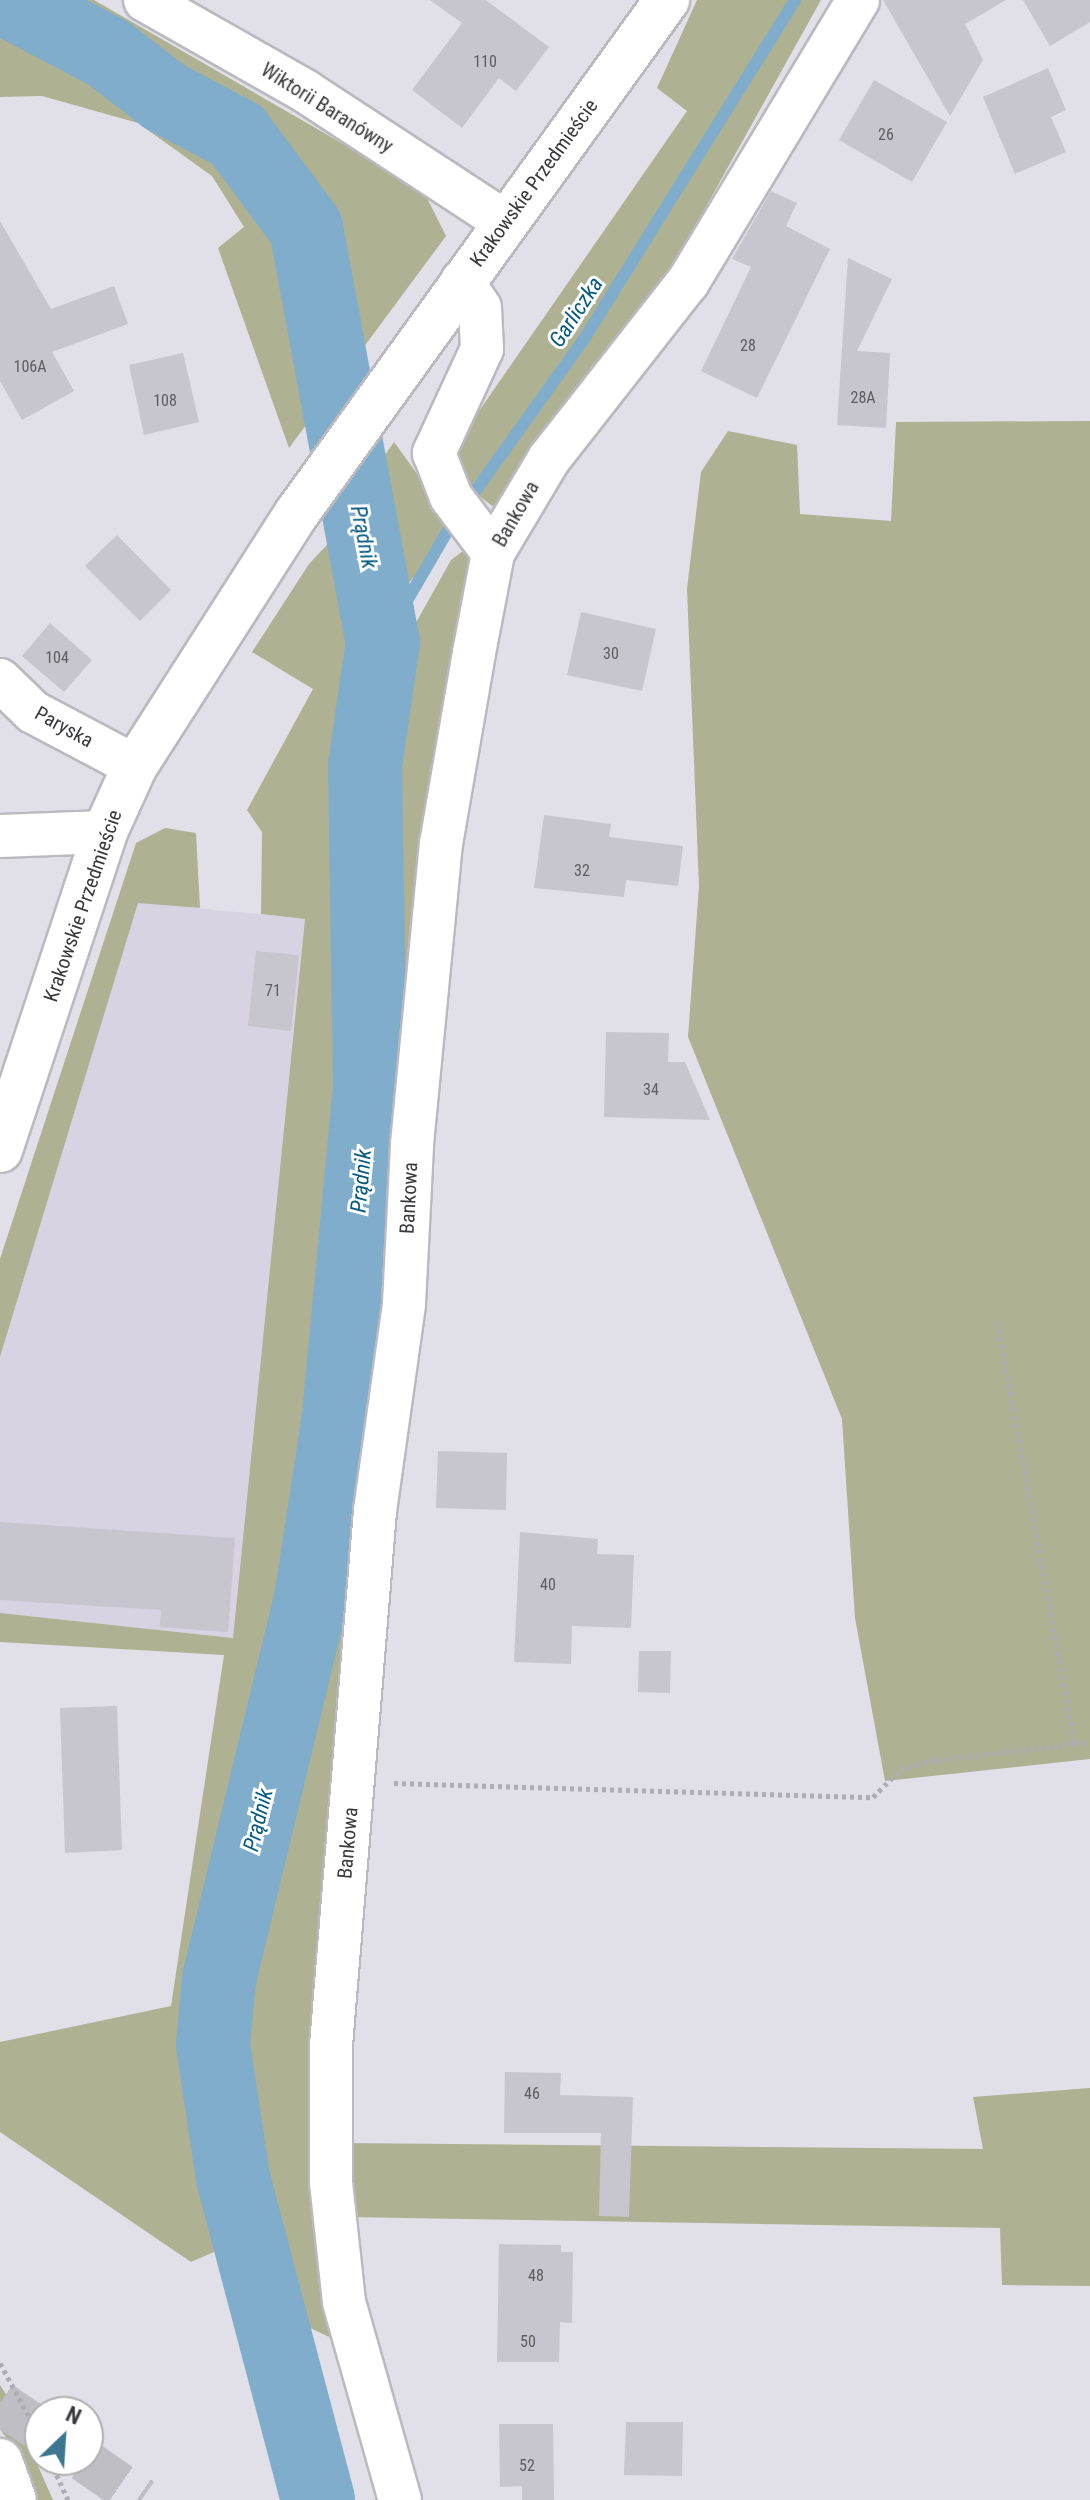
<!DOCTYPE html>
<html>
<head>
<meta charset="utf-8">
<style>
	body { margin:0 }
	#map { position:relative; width:1090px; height:2500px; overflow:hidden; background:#e1dfe7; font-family:"Roboto Condensed",sans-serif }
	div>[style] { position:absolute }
	.built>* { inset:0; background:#d7d3e2 }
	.green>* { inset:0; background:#afb193 }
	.stream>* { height:12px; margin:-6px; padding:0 6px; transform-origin:6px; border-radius:6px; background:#7fadcb }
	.river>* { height:74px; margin:-37px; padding:0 37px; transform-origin:37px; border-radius:37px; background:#7fadcb }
	.building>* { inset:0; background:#c7c5cd }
	.motorway-tunnel>* { height:44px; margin-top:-22px; transform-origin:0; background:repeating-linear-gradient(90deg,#c0bec5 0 44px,transparent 0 66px) }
	.path>* { height:5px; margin-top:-2.5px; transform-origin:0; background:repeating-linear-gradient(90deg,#aeadb3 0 4px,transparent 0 8px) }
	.roads { filter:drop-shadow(2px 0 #bab9c0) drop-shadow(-2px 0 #bab9c0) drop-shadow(0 2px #bab9c0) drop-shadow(0 -2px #bab9c0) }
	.minor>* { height:42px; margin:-21px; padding:0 21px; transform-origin:21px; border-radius:21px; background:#fff }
	.secondary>* { height:44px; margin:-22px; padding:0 22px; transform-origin:22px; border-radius:22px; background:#fff }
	span { translate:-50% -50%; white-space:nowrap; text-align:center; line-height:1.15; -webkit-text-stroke:6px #fff; paint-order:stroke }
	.number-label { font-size:16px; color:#5d5c60 }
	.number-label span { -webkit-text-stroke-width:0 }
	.street-label { font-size:20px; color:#3a393c }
	.water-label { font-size:22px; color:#055a81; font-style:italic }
	.north { position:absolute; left:24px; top:2396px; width:80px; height:80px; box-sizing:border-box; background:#fff; border:2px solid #b0b0b1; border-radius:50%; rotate:25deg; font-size:22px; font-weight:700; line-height:32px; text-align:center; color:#3a393c }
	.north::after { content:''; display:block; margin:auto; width:28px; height:36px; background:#3c778f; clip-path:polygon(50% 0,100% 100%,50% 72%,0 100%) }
</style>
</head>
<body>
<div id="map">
	<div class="built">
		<i style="clip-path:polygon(138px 902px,305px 919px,233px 1638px,0 1613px,0 1357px)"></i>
	</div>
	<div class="green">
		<i style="clip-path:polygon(0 0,94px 0,423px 190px,446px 236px,289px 448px,218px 248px,244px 227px,212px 176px,138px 123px,42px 96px,0 97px)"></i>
		<i style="clip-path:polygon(697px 0,821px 0,673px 266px,495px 508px,457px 479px,461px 437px,687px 111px,657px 88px)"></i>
		<i style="clip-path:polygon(1090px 421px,1090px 1759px,885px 1781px,855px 1618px,842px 1419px,688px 1037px,699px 886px,687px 589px,701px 472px,728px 431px,797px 445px,800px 514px,891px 521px,896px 422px)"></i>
		<i style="clip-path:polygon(394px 442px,450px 519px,430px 560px,404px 588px,364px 485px)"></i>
		<i style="clip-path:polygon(341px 530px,359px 592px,366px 676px,329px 1304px,296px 1515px,193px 1982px,190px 2050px,223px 2248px,191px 2262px,0 2132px,0 2042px,171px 2006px,224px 1655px,0 1642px,0 1613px,233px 1638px,305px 919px,261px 914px,262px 832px,247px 810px,313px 689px,252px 652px,309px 564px)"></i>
		<i style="clip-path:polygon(470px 546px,407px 998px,389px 1002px,380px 811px,403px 646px,451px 560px)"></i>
		<i style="clip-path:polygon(165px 828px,196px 833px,200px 908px,138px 903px,0 1357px,0 1259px,136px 843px)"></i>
		<i style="clip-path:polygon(378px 1235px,396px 1238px,346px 1629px,346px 2345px,289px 2318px,239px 2117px,232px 2010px,342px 1518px)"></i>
		<i style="clip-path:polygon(1090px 2088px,1090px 2286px,1002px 2285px,1000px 2228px,345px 2217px,341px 2143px,983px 2149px,973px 2097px)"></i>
		<i style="clip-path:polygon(0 2385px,7px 2396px,53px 2500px,36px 2500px,29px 2470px,0 2429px)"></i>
	</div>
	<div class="stream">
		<i style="left:383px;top:642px;width:135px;rotate:-59.8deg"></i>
		<i style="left:451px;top:525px;width:229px;rotate:-54.4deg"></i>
		<i style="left:584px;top:339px;width:399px;rotate:-58.1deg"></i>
	</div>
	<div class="river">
		<i style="left:7px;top:0;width:114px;rotate:27.7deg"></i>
		<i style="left:108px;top:53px;width:72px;rotate:37.7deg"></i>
		<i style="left:165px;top:97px;width:81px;rotate:27.8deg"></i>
		<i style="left:237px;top:135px;width:116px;rotate:53.4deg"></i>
		<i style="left:306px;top:228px;width:421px;rotate:79.5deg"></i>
		<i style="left:383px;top:642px;width:125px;rotate:98.3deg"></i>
		<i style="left:365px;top:766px;width:321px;rotate:89.1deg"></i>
		<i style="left:370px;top:1087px;width:338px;rotate:95.4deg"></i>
		<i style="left:338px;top:1423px;width:178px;rotate:98.7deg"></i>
		<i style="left:311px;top:1599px;width:390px;rotate:103.6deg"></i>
		<i style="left:219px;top:1978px;width:67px;rotate:95.1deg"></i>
		<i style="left:213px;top:2045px;width:134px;rotate:81.4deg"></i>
		<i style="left:233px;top:2178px;width:333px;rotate:75.2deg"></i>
	</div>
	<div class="building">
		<i style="clip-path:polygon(430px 0,486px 0,549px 47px,516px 91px,499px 78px,462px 128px,412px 90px,462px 23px)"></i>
		<i style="clip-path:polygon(883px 0,1006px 0,965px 24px,983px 60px,950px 116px)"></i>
		<i style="clip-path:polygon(1023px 0,1090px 0,1090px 22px,1050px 46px)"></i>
		<i style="clip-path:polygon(1048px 68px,1066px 110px,1051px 117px,1066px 152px,1015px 174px,983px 97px)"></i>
		<i style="clip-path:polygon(874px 80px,947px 122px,912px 182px,839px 140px)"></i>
		<i style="clip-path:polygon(771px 191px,797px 203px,786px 226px,830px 249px,757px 398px,701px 371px,751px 267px,732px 259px)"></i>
		<i style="clip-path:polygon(0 221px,51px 309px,114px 286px,128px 324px,52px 352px,74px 391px,22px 420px,0 381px)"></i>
		<i style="clip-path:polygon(848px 258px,892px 279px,857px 351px,890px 353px,886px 428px,837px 425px)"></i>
		<i style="clip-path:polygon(183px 353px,199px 422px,144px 435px,129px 365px)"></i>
		<i style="clip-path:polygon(117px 535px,171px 590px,140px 621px,85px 566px)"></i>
		<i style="clip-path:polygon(581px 612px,656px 629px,642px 691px,567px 675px)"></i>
		<i style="clip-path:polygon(50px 623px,92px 660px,64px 692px,22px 656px)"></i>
		<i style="clip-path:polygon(544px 815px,611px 824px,609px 837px,683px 846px,678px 886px,626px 880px,624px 897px,534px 888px)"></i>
		<i style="clip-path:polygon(256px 951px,299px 955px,291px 1031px,248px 1026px)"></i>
		<i style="clip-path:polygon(606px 1032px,669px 1033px,668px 1062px,685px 1062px,710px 1120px,604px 1117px)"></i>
		<i style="clip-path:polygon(438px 1451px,507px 1453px,506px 1510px,436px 1508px)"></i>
		<i style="clip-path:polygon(0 1522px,235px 1538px,228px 1632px,160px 1627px,161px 1610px,0 1600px)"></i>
		<i style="clip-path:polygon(520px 1532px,598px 1539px,597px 1554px,634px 1555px,631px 1628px,572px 1626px,571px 1664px,514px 1662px)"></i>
		<i style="clip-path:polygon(639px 1651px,671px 1651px,670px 1693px,638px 1692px)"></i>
		<i style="clip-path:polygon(117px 1706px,122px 1850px,65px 1853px,60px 1708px)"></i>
		<i style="clip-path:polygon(505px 2072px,561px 2073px,560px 2095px,633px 2097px,629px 2217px,599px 2216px,601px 2133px,504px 2133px)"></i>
		<i style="clip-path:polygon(499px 2244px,561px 2245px,561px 2252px,573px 2252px,572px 2323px,560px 2322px,559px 2362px,497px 2362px)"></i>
		<i style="clip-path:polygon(626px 2422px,683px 2422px,682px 2476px,624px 2475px)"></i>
		<i style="clip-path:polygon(499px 2424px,553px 2424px,554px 2500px,522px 2500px,522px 2486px,500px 2487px)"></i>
	</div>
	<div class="motorway-tunnel">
		<i style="left:0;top:2403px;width:48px;rotate:34deg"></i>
		<i style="left:84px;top:2460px;width:70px;rotate:34.6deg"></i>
	</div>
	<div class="path">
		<i style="left:997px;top:1321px;width:430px;rotate:79.6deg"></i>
		<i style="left:1075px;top:1744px;width:15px;rotate:-8deg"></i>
		<i style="left:394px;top:1783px;width:479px;rotate:1.7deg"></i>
		<i style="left:873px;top:1797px;width:40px;rotate:-45deg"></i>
		<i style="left:901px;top:1769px;width:35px;rotate:-15deg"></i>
		<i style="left:935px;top:1760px;width:141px;rotate:-6.5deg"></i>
		<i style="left:0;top:2363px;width:84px;rotate:61.6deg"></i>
		<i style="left:50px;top:2460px;width:44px;rotate:65.8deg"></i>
	</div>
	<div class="roads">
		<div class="minor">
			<i style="left:145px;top:0;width:184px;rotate:29.6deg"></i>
			<i style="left:305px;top:91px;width:239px;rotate:33.2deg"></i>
			<i style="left:462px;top:281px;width:32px;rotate:56deg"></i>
			<i style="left:480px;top:308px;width:41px;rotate:87.2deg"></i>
			<i style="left:482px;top:349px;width:115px;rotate:114.8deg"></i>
			<i style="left:434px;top:453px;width:47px;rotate:68.9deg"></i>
			<i style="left:451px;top:497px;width:70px;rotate:53.1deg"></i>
			<i style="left:0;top:680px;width:46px;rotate:44.1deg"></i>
			<i style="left:33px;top:712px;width:115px;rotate:27.9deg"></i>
			<i style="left:0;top:836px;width:105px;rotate:-2.2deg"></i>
			<i style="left:400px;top:2500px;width:206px;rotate:-105.8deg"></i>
			<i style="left:344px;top:2302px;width:121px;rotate:-96.2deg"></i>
			<i style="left:331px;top:2182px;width:137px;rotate:-90deg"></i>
			<i style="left:331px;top:2045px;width:536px;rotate:-85.29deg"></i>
			<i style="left:375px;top:1511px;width:209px;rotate:-82deg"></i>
			<i style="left:404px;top:1304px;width:160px;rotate:-87.1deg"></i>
			<i style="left:412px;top:1144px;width:301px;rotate:-84.5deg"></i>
			<i style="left:441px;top:844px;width:194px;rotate:-80.2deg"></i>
			<i style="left:474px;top:653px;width:102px;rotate:-79.2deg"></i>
			<i style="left:493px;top:553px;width:109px;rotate:-59.2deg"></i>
			<i style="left:549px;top:459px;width:225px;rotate:-51.9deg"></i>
			<i style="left:688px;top:282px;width:329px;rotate:-58.9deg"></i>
		</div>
		<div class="secondary">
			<i style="left:0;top:1150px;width:335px;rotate:-71.7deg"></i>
			<i style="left:105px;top:832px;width:72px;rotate:-65.6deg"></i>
			<i style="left:135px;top:766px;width:300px;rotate:-57.4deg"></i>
			<i style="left:297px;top:513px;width:633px;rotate:-54.2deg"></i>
			<i style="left:0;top:2461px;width:41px;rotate:70.3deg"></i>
		</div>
	</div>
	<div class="number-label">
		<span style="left:485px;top:62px">110</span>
		<span style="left:886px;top:135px">26</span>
		<span style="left:748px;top:346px">28</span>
		<span style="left:30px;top:367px">106A</span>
		<span style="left:863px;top:398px">28A</span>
		<span style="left:165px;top:401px">108</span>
		<span style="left:611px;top:654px">30</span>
		<span style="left:57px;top:658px">104</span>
		<span style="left:582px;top:871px">32</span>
		<span style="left:273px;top:991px">71</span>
		<span style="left:651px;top:1090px">34</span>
		<span style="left:548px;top:1585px">40</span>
		<span style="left:532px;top:2094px">46</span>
		<span style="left:536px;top:2276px">48</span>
		<span style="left:528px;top:2342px">50</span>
		<span style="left:527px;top:2466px">52</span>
	</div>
	<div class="street-label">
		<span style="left:327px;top:108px;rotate:32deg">Wiktorii Baranówny</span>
		<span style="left:534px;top:183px;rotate:-54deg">Krakowskie Przedmieście</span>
		<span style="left:516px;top:514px;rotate:-60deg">Bankowa</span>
		<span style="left:64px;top:727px;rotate:29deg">Paryska</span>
		<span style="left:83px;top:906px;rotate:-71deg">Krakowskie Przedmieście</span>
		<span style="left:409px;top:1198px;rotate:-87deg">Bankowa</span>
		<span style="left:348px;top:1843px;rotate:-85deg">Bankowa</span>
	</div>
	<div class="water-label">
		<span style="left:576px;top:312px;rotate:-57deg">Garliczka</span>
		<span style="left:364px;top:537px;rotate:79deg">Prądnik</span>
		<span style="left:361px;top:1181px;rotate:-85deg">Prądnik</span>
		<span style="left:258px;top:1820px;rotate:-76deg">Prądnik</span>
	</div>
	<div class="north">N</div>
</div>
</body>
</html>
